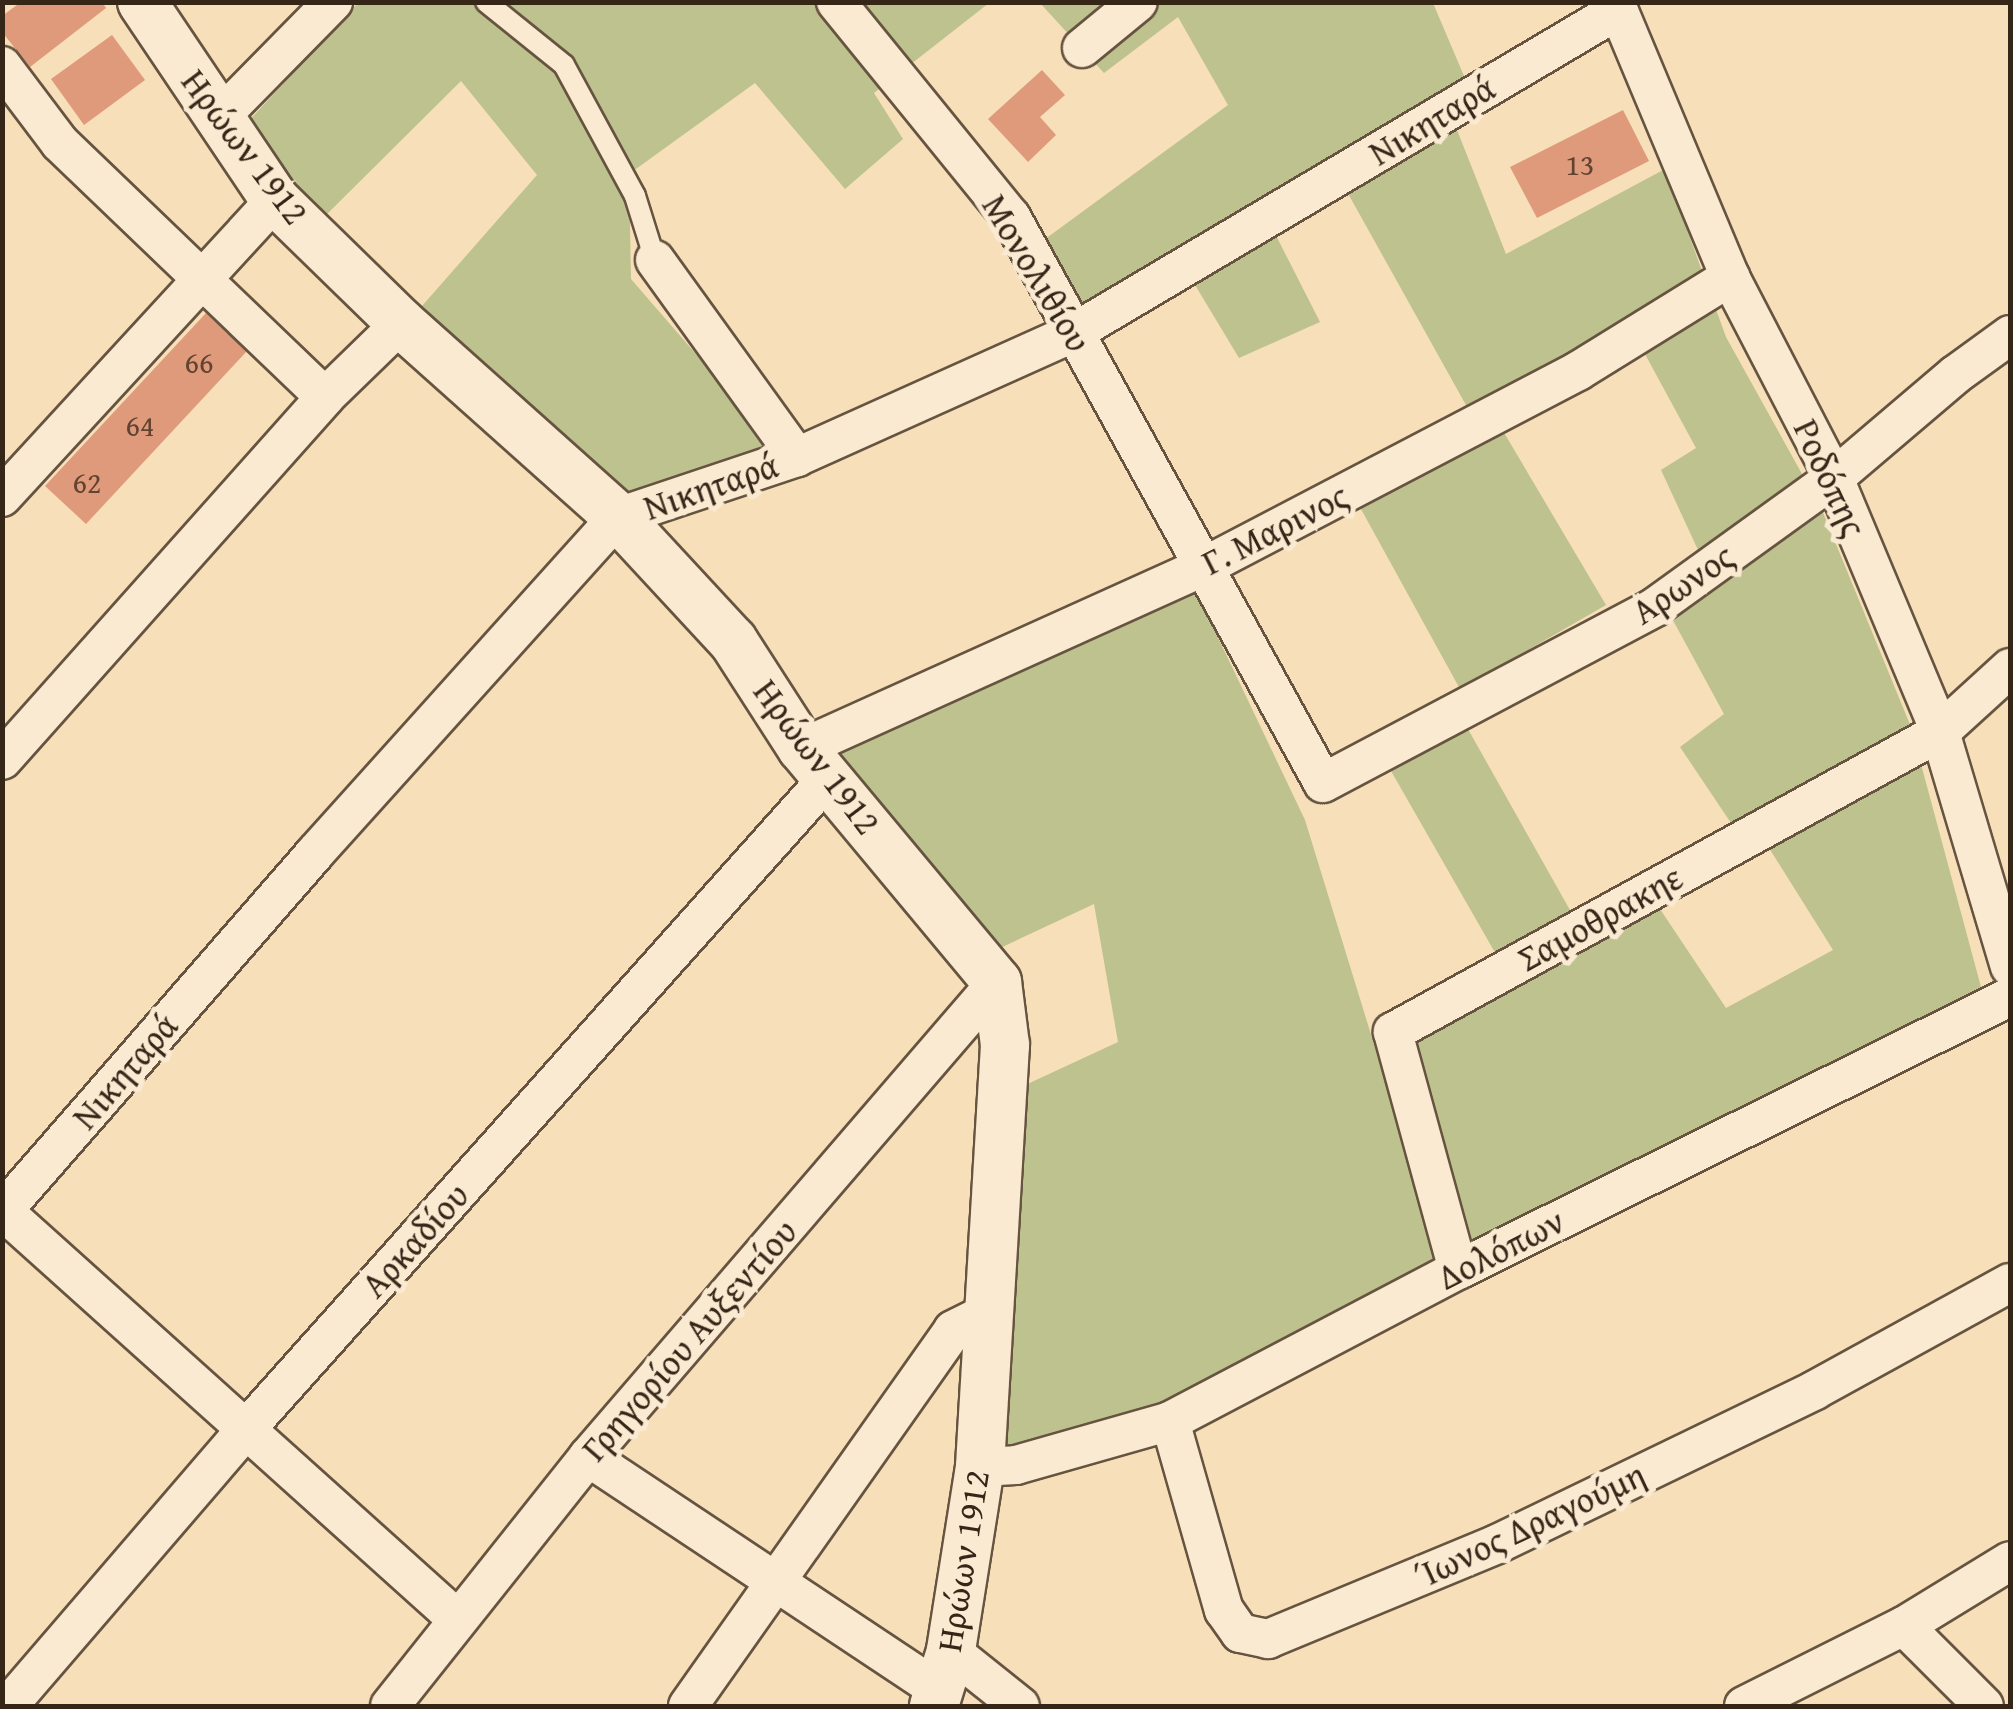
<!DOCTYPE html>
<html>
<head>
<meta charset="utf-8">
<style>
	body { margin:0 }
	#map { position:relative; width:2013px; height:1709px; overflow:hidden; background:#f7dfb9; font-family:"Gentium Book Plus",serif }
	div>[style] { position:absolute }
	.green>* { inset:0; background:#bdc28f }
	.building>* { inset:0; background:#df9a7b }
	.roads { filter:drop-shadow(2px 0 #665440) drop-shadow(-2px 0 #665440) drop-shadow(0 2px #665440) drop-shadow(0 -2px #665440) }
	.service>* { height:20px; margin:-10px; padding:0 10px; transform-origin:10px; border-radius:10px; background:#faead2 }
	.minor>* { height:38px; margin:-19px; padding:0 19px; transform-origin:19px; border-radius:19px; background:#faead2 }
	.tertiary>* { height:48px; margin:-24px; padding:0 24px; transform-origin:24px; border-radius:24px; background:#faead2 }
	span { translate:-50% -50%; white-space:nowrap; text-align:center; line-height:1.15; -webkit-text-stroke:10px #faead2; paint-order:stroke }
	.number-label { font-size:30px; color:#604331 }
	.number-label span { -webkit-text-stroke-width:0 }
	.street-label { font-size:35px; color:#362618 }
	.frame { position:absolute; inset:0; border:5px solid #362618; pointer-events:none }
</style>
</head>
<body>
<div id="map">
	<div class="green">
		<i style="clip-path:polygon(358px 3px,989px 3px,874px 93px,903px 139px,845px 189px,755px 83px,629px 174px,631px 279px,778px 449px,619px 496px,422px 306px,537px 175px,461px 81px,320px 221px,244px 126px)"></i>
		<i style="clip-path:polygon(1040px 3px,1433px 3px,1467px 83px,1444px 97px,1506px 254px,1665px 169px,1726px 337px,1822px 510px,1911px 727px,1981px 987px,1168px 1404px,1004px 1446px,1021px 1087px,1118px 1042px,1094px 904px,998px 949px,823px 757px,1193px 585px,1305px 820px,1377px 1054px,1513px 984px,1387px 764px,1464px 722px,1588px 942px,1658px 906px,1726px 1008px,1833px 950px,1769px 848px,1731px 823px,1680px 747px,1724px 714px,1669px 613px,1711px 578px,1661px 470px,1696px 448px,1633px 332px,1487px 404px,1606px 605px,1460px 689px,1356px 500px,1481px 432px,1336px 172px,1263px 210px,1320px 322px,1239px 358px,1177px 255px,1080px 310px,1037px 245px,1228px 105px,1178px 17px,1104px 73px)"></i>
	</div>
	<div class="building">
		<i style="clip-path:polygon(21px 2px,102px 2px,106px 8px,30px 67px,2px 32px,2px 16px)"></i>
		<i style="clip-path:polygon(112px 35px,145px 80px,84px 125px,51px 79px)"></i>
		<i style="clip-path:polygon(1042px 70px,1065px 95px,1040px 117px,1056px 135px,1028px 162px,988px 119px)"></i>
		<i style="clip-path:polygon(1623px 110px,1649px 161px,1537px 218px,1510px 167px)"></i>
		<i style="clip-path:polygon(206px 313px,247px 351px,86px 524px,45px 486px)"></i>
	</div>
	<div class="roads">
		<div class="service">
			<i style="left:486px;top:2px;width:100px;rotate:38.9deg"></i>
			<i style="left:564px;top:65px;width:149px;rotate:61.5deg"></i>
			<i style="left:635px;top:196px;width:67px;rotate:72.6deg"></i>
		</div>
		<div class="minor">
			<i style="left:836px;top:2px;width:277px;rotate:50.9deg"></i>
			<i style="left:1011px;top:217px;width:646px;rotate:61.13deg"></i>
			<i style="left:1323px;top:783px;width:376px;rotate:-27.9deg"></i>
			<i style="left:1655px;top:607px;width:221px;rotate:-35.8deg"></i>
			<i style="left:1834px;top:478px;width:159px;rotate:-40.4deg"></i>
			<i style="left:1955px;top:375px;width:68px;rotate:-36deg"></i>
			<i style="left:1615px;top:2px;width:298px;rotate:67.3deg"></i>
			<i style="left:1730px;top:277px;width:226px;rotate:62.6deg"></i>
			<i style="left:1834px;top:478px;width:275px;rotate:67.3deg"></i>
			<i style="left:1940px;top:732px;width:245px;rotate:73.4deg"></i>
			<i style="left:1082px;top:48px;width:72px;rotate:-39.4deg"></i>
			<i style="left:2px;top:66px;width:96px;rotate:53deg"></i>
			<i style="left:60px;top:143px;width:367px;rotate:43.8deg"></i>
			<i style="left:219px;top:118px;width:163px;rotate:-45.5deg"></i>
			<i style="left:655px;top:260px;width:243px;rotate:54.2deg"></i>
			<i style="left:2px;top:497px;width:403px;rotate:-47.4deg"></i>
			<i style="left:802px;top:748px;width:444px;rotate:-24.3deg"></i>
			<i style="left:1207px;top:565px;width:419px;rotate:-27.6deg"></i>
			<i style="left:1578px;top:371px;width:179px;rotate:-31.7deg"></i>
			<i style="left:2px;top:760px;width:486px;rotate:-48.3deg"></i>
			<i style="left:325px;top:397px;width:106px;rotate:-44.2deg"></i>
			<i style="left:2px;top:1210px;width:612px;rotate:41.95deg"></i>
			<i style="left:2px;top:1212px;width:476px;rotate:-48.9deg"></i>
			<i style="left:315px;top:853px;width:452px;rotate:-48deg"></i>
			<i style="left:618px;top:517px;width:189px;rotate:-18.5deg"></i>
			<i style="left:797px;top:457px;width:303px;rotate:-24.2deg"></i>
			<i style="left:1073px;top:333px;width:634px;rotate:-30.65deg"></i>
			<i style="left:1458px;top:1270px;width:247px;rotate:-105.3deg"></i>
			<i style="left:1393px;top:1032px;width:624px;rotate:-28.74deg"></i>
			<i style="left:1940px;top:732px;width:95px;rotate:-42.4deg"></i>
			<i style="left:1170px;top:1421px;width:197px;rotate:74.1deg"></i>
			<i style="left:1224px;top:1610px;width:28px;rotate:55deg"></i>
			<i style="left:1240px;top:1633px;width:29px;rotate:12deg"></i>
			<i style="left:1268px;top:1639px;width:248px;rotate:-22.5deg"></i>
			<i style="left:1497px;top:1544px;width:353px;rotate:-25.8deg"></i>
			<i style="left:1815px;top:1390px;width:222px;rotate:-28.8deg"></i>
			<i style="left:588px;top:1457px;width:421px;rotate:33.6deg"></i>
			<i style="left:980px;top:1467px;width:36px;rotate:-3deg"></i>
			<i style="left:1016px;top:1465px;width:160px;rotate:-15.9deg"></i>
			<i style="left:1170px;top:1421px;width:325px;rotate:-27.7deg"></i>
			<i style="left:1458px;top:1270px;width:616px;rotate:-26.32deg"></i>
			<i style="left:1904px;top:1626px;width:113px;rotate:45deg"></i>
			<i style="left:951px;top:1651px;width:88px;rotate:38.6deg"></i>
			<i style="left:8px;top:1706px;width:367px;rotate:-49.3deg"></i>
			<i style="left:247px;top:1428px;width:872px;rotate:-48.21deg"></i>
			<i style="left:390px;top:1706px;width:318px;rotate:-51.5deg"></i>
			<i style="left:588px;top:1457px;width:627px;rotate:-49.27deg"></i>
			<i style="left:688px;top:1706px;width:460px;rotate:-54.8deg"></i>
			<i style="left:953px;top:1330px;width:42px;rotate:-26.6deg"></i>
			<i style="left:1744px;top:1706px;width:179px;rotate:-26.6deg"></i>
			<i style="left:1904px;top:1626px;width:124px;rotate:-31.5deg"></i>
		</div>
		<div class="tertiary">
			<i style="left:142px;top:2px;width:239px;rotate:56.1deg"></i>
			<i style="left:275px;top:200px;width:176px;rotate:44.3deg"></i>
			<i style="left:401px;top:323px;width:291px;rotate:41.8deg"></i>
			<i style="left:618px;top:517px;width:169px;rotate:47.2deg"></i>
			<i style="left:733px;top:641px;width:127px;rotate:57.2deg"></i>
			<i style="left:802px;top:748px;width:305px;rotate:50.2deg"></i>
			<i style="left:997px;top:982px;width:64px;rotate:82.8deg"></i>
			<i style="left:1005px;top:1045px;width:423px;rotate:93.4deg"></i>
			<i style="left:980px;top:1467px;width:186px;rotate:99deg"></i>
			<i style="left:951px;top:1651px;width:58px;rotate:107.2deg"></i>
		</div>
	</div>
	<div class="number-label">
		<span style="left:1580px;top:164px">13</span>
		<span style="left:199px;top:362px">66</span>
		<span style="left:140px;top:425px">64</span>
		<span style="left:87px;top:482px">62</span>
	</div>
	<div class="street-label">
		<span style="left:1432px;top:120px;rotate:-31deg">Νικηταρά</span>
		<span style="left:245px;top:147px;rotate:53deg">Ηρώων 1912</span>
		<span style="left:1037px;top:273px;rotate:59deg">Μονολιθίου</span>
		<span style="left:1830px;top:478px;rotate:65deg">Ροδόπης</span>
		<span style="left:711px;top:486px;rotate:-19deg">Νικηταρά</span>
		<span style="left:1275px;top:529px;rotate:-27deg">Γ. Μαρινος</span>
		<span style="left:1683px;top:584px;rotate:-34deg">Αρωνος</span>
		<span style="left:817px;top:757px;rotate:53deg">Ηρώων 1912</span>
		<span style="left:1600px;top:918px;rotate:-29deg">Σαμοθρακηε</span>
		<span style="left:125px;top:1071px;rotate:-49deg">Νικηταρά</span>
		<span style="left:415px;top:1240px;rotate:-48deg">Αρκαδίου</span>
		<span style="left:1501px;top:1249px;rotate:-27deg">Δολόπων</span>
		<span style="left:689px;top:1340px;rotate:-49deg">Γρηγορίου Αυξεντίου</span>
		<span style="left:1530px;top:1525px;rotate:-25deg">Ίωνος Δραγούμη</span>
		<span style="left:963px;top:1561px;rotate:-81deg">Ηρώων 1912</span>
	</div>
	<div class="frame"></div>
</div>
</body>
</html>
